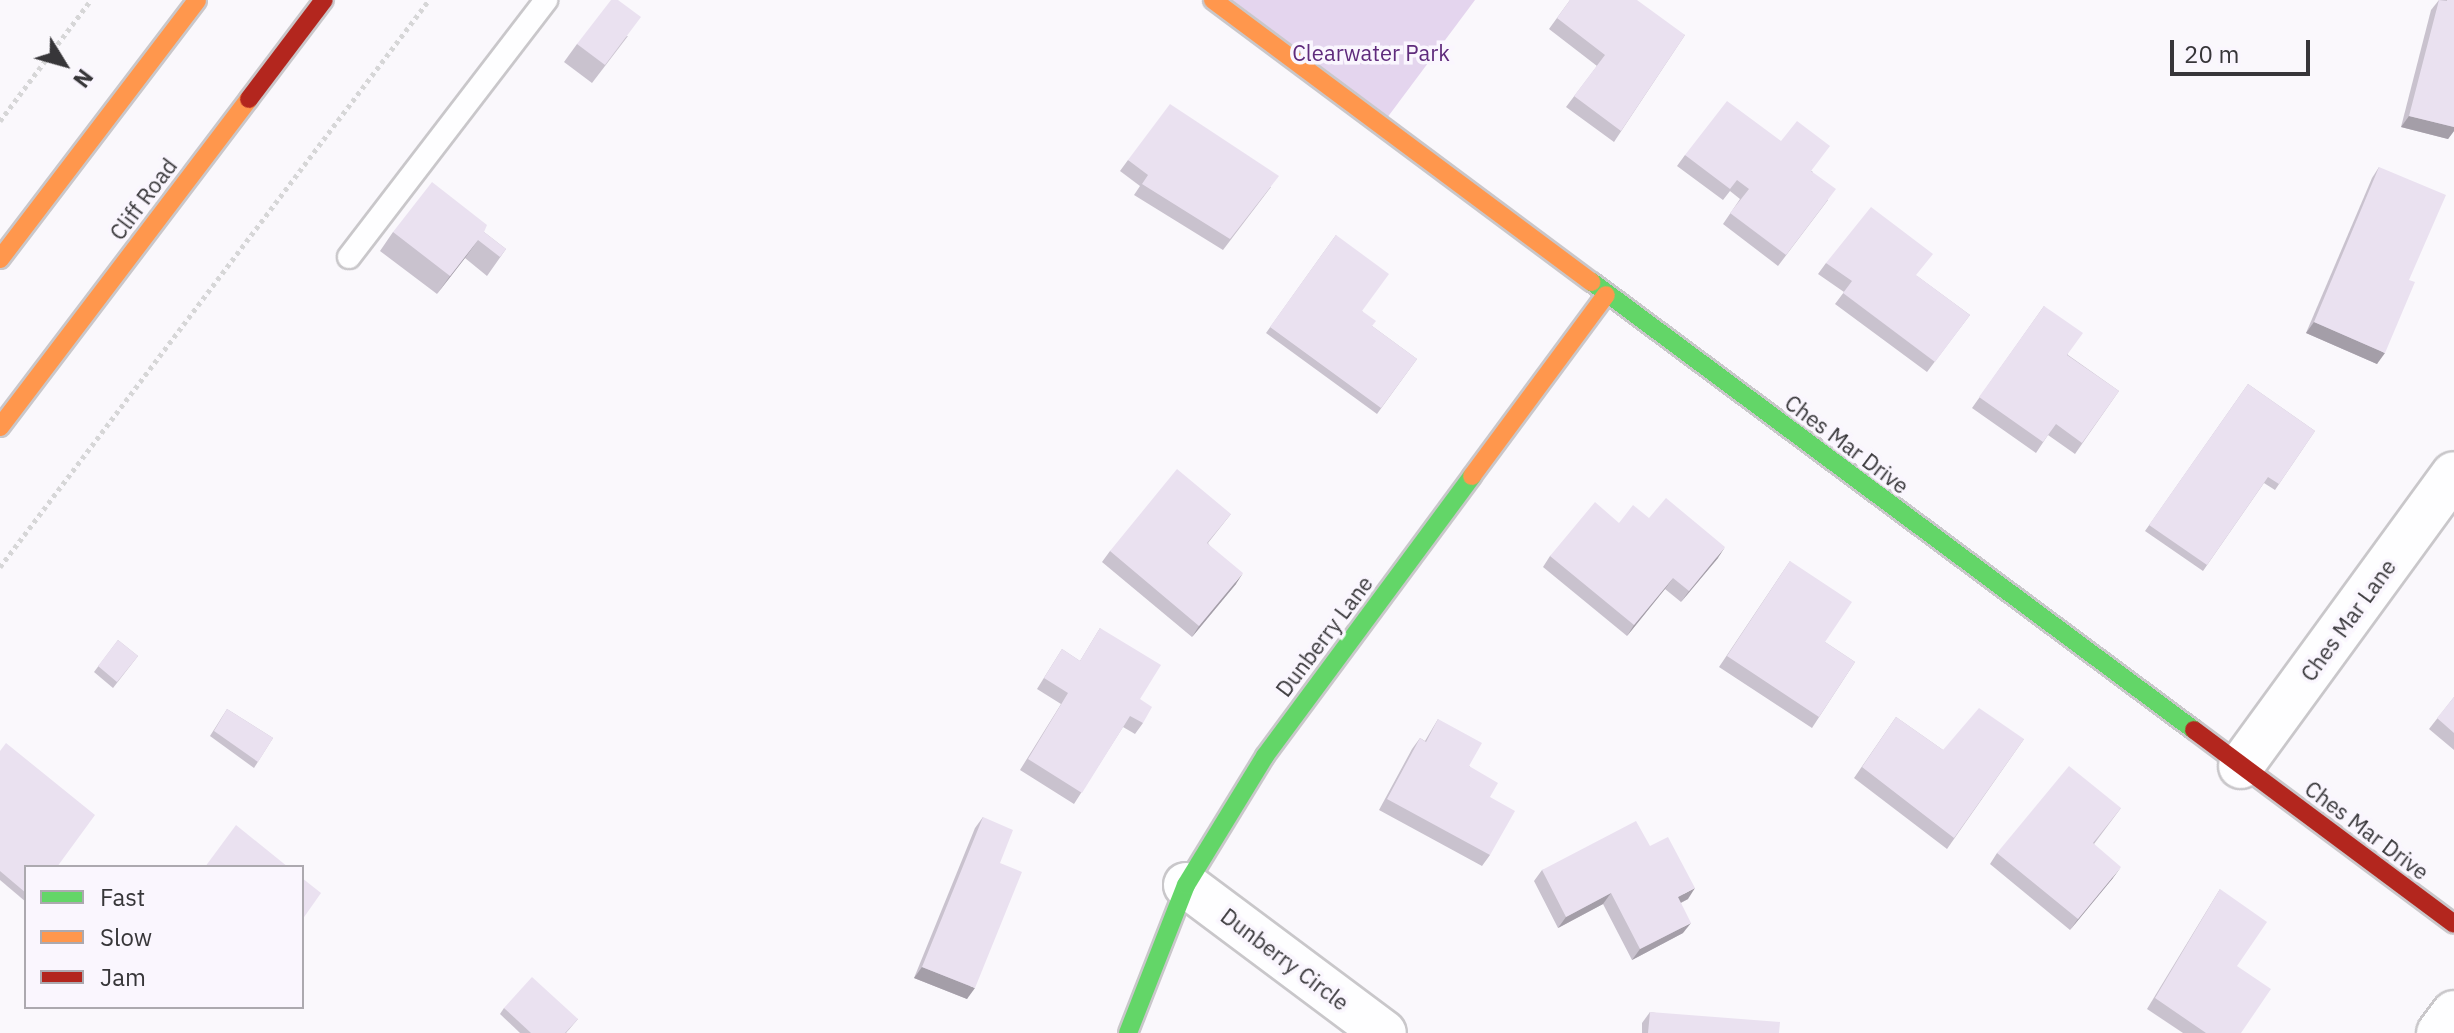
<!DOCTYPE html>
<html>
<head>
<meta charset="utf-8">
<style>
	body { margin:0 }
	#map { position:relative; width:2454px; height:1033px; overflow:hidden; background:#faf8fc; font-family:"IBM Plex Sans",sans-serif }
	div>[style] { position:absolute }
	.green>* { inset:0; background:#e4d5ee }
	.path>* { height:5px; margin-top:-2.5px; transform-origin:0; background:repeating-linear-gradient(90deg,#d6d6d7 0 4px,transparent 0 8px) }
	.roads { filter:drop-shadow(2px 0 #c9c7ca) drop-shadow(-2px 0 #c9c7ca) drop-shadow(0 2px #c9c7ca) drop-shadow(0 -2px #c9c7ca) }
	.lane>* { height:22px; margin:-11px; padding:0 11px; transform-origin:11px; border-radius:11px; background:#fefeff }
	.street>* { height:44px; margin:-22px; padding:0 22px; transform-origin:22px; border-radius:22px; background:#fefeff }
	.fast>* { height:18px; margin:-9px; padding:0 9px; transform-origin:9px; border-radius:9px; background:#63d668 }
	.slow>* { height:18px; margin:-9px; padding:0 9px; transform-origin:9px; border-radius:9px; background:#ff974d }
	.jam>* { height:18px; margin:-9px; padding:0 9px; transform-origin:9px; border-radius:9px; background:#b3261e }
	.wall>* { inset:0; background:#c9c2ce }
	.shaded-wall>* { inset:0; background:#a49ea8 }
	.building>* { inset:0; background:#eae1f0 }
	span { translate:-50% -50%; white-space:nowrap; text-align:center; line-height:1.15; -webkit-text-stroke:7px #faf6fe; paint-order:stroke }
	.park-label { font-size:22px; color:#5f2b7c }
	.street-label { font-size:22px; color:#373639 }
	.legend { position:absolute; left:24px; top:865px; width:280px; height:144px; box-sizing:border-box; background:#faf6fe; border:2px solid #aca9af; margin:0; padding:10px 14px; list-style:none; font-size:24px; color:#373639 }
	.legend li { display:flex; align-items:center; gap:16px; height:40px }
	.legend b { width:40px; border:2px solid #aca9af }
	.north { position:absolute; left:24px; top:24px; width:80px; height:80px; -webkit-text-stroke:6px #faf6fe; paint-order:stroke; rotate:127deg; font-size:22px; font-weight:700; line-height:32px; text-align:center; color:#373639 }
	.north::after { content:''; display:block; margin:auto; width:28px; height:36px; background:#373639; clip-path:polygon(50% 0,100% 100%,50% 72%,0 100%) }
	.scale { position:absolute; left:2170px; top:40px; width:140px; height:36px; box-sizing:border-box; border:4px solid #373639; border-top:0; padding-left:10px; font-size:24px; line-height:28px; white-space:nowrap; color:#373639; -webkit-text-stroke:6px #faf6fe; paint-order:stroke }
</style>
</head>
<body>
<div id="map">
	<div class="green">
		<i style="clip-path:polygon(1213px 0,1475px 0,1381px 126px)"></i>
	</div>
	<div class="path">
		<i style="left:0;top:121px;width:151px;rotate:-53.1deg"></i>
		<i style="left:0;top:567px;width:711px;rotate:-52.89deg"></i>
	</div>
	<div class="roads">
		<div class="lane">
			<i style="left:349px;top:257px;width:324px;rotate:-52.5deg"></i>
		</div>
		<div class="street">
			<i style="left:2241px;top:766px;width:361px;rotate:-53.9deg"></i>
			<i style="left:1186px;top:885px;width:247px;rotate:36.8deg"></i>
			<i style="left:2439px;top:1033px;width:25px;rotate:-53deg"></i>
		</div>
		<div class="fast">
			<i style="left:1592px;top:282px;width:750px;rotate:36.66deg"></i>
			<i style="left:1128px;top:1033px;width:159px;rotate:-68.6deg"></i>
			<i style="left:1186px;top:885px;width:151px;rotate:-58.5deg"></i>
			<i style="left:1265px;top:756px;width:348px;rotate:-53.5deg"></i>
		</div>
		<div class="slow">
			<i style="left:1213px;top:0;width:472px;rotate:36.7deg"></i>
			<i style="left:0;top:259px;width:325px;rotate:-52.7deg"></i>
			<i style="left:0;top:427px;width:412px;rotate:-52.8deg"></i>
			<i style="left:1472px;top:476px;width:225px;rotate:-53.5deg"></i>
		</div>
		<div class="jam">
			<i style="left:249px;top:99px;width:124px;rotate:-52.9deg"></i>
			<i style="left:2194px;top:730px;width:324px;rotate:36.7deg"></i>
		</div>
	</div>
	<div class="wall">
		<i style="clip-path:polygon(1570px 0,1685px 35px,1614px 142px,1566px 107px,1597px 66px,1549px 29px)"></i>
		<i style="clip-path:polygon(2439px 0,2454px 0,2454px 131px,2448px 139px,2401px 127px,2431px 10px)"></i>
		<i style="clip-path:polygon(628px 36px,592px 83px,564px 62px,577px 44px)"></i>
		<i style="clip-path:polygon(1685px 155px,1812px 171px,1828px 200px,1778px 266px,1723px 224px,1740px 199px,1730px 191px,1723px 200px,1677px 166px)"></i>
		<i style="clip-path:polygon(1128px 160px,1271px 187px,1223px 250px,1134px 195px,1140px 186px,1120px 171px)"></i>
		<i style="clip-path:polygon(2379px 167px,2409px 280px,2377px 364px,2306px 333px,2372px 178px)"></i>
		<i style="clip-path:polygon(393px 232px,484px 232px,506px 249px,487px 276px,465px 258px,437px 294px,380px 251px)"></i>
		<i style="clip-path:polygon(1336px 235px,1362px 311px,1372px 326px,1417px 359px,1377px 414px,1266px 333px)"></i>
		<i style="clip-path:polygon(1826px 263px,1917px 276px,1970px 315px,1927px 372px,1835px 304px,1844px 292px,1818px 274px)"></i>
		<i style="clip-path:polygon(2044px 306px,2068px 355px,2119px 391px,2075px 454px,2048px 435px,2036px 453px,1972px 408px)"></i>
		<i style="clip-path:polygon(2248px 384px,2315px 431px,2275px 490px,2264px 483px,2203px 571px,2145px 531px)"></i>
		<i style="clip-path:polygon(1231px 514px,1208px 543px,1236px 584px,1192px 637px,1102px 562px,1110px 551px)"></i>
		<i style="clip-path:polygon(1649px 518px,1718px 558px,1681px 602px,1665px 589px,1627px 636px,1543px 567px,1550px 556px,1619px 523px)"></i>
		<i style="clip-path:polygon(1790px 561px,1825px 642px,1855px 662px,1812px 728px,1719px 667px)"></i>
		<i style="clip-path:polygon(1100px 628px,1140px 699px,1143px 723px,1135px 734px,1123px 727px,1074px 804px,1020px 770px,1061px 704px,1037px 689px,1062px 649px,1080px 661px)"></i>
		<i style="clip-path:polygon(118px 640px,138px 656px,113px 688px,94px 672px)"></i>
		<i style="clip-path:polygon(2454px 697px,2454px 750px,2429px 729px)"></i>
		<i style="clip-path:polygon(227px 709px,273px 738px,254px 768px,210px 736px)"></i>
		<i style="clip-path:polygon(1896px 717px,1943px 750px,2024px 739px,1947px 849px,1854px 778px)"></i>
		<i style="clip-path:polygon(1438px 719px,1490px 797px,1490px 855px,1482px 866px,1379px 810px,1412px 749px,1420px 738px,1425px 741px)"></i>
		<i style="clip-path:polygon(0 751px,26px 867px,26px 902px,0 880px)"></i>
		<i style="clip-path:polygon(2121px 808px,2094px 844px,2113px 878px,2070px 930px,1990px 864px,1997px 853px)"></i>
		<i style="clip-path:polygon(983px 817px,1000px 863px,967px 999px,914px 978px,975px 828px)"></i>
		<i style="clip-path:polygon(1650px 846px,1688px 899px,1681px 903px,1683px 933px,1632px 960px,1603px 904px,1558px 928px,1534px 881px,1542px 870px)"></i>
		<i style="clip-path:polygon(2220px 889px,2241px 1033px,2183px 1033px,2147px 1009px)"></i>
		<i style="clip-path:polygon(504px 1008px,578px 1019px,566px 1033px,520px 1033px,500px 1014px)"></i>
		<i style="clip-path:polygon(1650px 1012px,1779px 1033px,1642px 1033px,1642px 1023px)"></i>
	</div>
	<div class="shaded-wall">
		<i style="clip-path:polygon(2409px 116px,2454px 127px,2454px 131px,2448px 139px,2401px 127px)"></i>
		<i style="clip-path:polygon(478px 240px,465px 258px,437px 294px,450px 276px)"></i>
		<i style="clip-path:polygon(2314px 322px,2385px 353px,2377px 364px,2306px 333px)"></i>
		<i style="clip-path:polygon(1725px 547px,1718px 558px,1681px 602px,1689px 591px)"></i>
		<i style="clip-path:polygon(1243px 573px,1236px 584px,1192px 637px,1199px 626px)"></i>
		<i style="clip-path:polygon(1673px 578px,1665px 589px,1627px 636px,1634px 625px)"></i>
		<i style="clip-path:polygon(2121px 867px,2113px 878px,2070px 930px,2078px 919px)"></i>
		<i style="clip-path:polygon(1695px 888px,1688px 899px,1670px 908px,1678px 897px)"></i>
		<i style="clip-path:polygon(1611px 893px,1603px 904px,1558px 928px,1566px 917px)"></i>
		<i style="clip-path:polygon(1691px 923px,1683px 933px,1632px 960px,1640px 949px)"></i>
		<i style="clip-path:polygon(922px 967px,975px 988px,967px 999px,914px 978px)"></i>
	</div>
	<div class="building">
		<i style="clip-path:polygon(611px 0,618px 0,641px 17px,605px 65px,577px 44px)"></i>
		<i style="clip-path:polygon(1570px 0,1637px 0,1685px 35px,1621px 131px,1574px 96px,1605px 55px,1557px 18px)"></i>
		<i style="clip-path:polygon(2439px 0,2447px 1px,2447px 0,2454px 0,2454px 127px,2409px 116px)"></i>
		<i style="clip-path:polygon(1727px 101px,1781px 141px,1797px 121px,1830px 146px,1811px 171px,1836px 189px,1786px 255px,1730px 213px,1749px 189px,1737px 180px,1730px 189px,1685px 155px)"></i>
		<i style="clip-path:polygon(1170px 104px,1279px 176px,1230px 239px,1142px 184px,1148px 175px,1128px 160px)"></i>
		<i style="clip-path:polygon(2379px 167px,2446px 195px,2409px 280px,2415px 282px,2385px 353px,2314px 322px)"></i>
		<i style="clip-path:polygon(432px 182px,487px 225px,484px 232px,506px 249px,500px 257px,478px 240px,450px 276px,393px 232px)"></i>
		<i style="clip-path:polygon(1871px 207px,1933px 254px,1916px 275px,1970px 315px,1935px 362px,1843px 293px,1852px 281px,1826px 263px)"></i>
		<i style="clip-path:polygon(1336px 235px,1389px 274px,1362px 311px,1376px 321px,1372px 326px,1417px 359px,1381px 408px,1270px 327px)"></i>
		<i style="clip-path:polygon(2044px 306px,2083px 333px,2067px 355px,2119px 391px,2082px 443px,2056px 424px,2043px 442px,1979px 397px)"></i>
		<i style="clip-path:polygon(2248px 384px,2315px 431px,2279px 484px,2268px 477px,2207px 565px,2149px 525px)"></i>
		<i style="clip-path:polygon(1177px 469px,1231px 514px,1207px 543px,1243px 573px,1199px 626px,1110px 551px)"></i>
		<i style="clip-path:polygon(1666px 498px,1725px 547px,1689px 591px,1673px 578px,1634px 625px,1550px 556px,1595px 502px,1619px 523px,1633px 505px,1649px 518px)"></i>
		<i style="clip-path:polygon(1790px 561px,1852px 602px,1825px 642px,1855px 662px,1819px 717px,1727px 656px)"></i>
		<i style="clip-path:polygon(1100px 628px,1161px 665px,1140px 699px,1152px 707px,1143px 723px,1130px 716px,1082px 793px,1028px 759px,1068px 693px,1044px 678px,1062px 649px,1080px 661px)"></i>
		<i style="clip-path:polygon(118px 640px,138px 656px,117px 682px,98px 666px)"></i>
		<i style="clip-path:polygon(2454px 697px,2454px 733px,2437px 718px)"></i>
		<i style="clip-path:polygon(1979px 708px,2024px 739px,1954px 838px,1862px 767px,1896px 717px,1943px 750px)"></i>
		<i style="clip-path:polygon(227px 709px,273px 738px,258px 762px,214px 731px)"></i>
		<i style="clip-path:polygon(1438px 719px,1482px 743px,1469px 766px,1498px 783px,1490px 797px,1515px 811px,1490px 855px,1387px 799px,1420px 738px,1426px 742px)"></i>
		<i style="clip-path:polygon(6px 743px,95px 815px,57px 867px,26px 867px,26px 893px,0 871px,0 751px)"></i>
		<i style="clip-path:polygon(2069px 766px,2121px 808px,2093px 843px,2121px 867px,2078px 919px,1997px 853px)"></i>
		<i style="clip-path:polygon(983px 817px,1013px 830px,1000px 863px,1022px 872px,975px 988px,922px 967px)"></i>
		<i style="clip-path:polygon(1636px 821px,1650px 846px,1668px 837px,1695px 888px,1678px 897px,1691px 923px,1640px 949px,1611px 893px,1566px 917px,1542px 870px)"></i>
		<i style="clip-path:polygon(236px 825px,288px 867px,205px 867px)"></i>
		<i style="clip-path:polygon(302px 878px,321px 893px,302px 920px)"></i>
		<i style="clip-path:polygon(2220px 889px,2267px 922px,2237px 966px,2271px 989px,2241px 1033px,2206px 1033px,2155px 998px)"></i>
		<i style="clip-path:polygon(532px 977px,578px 1019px,565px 1033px,531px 1033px,504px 1008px)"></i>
		<i style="clip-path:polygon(1650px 1012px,1780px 1022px,1779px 1033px,1648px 1033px)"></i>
	</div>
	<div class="park-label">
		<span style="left:1371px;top:53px">Clearwater Park</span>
	</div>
	<div class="street-label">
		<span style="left:143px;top:199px;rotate:-53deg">Cliff Road</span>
		<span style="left:1847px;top:444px;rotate:37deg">Ches Mar Drive</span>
		<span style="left:2348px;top:620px;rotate:-54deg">Ches Mar Lane</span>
		<span style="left:1324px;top:636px;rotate:-53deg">Dunberry Lane</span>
		<span style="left:2367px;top:830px;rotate:37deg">Ches Mar Drive</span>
		<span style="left:1285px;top:959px;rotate:37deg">Dunberry Circle</span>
	</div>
	<ul class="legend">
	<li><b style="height:10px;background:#63d668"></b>Fast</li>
	<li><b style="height:10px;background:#ff974d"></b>Slow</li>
	<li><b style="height:10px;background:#b3261e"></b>Jam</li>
	</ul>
	<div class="north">N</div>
	<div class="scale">20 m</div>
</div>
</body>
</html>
